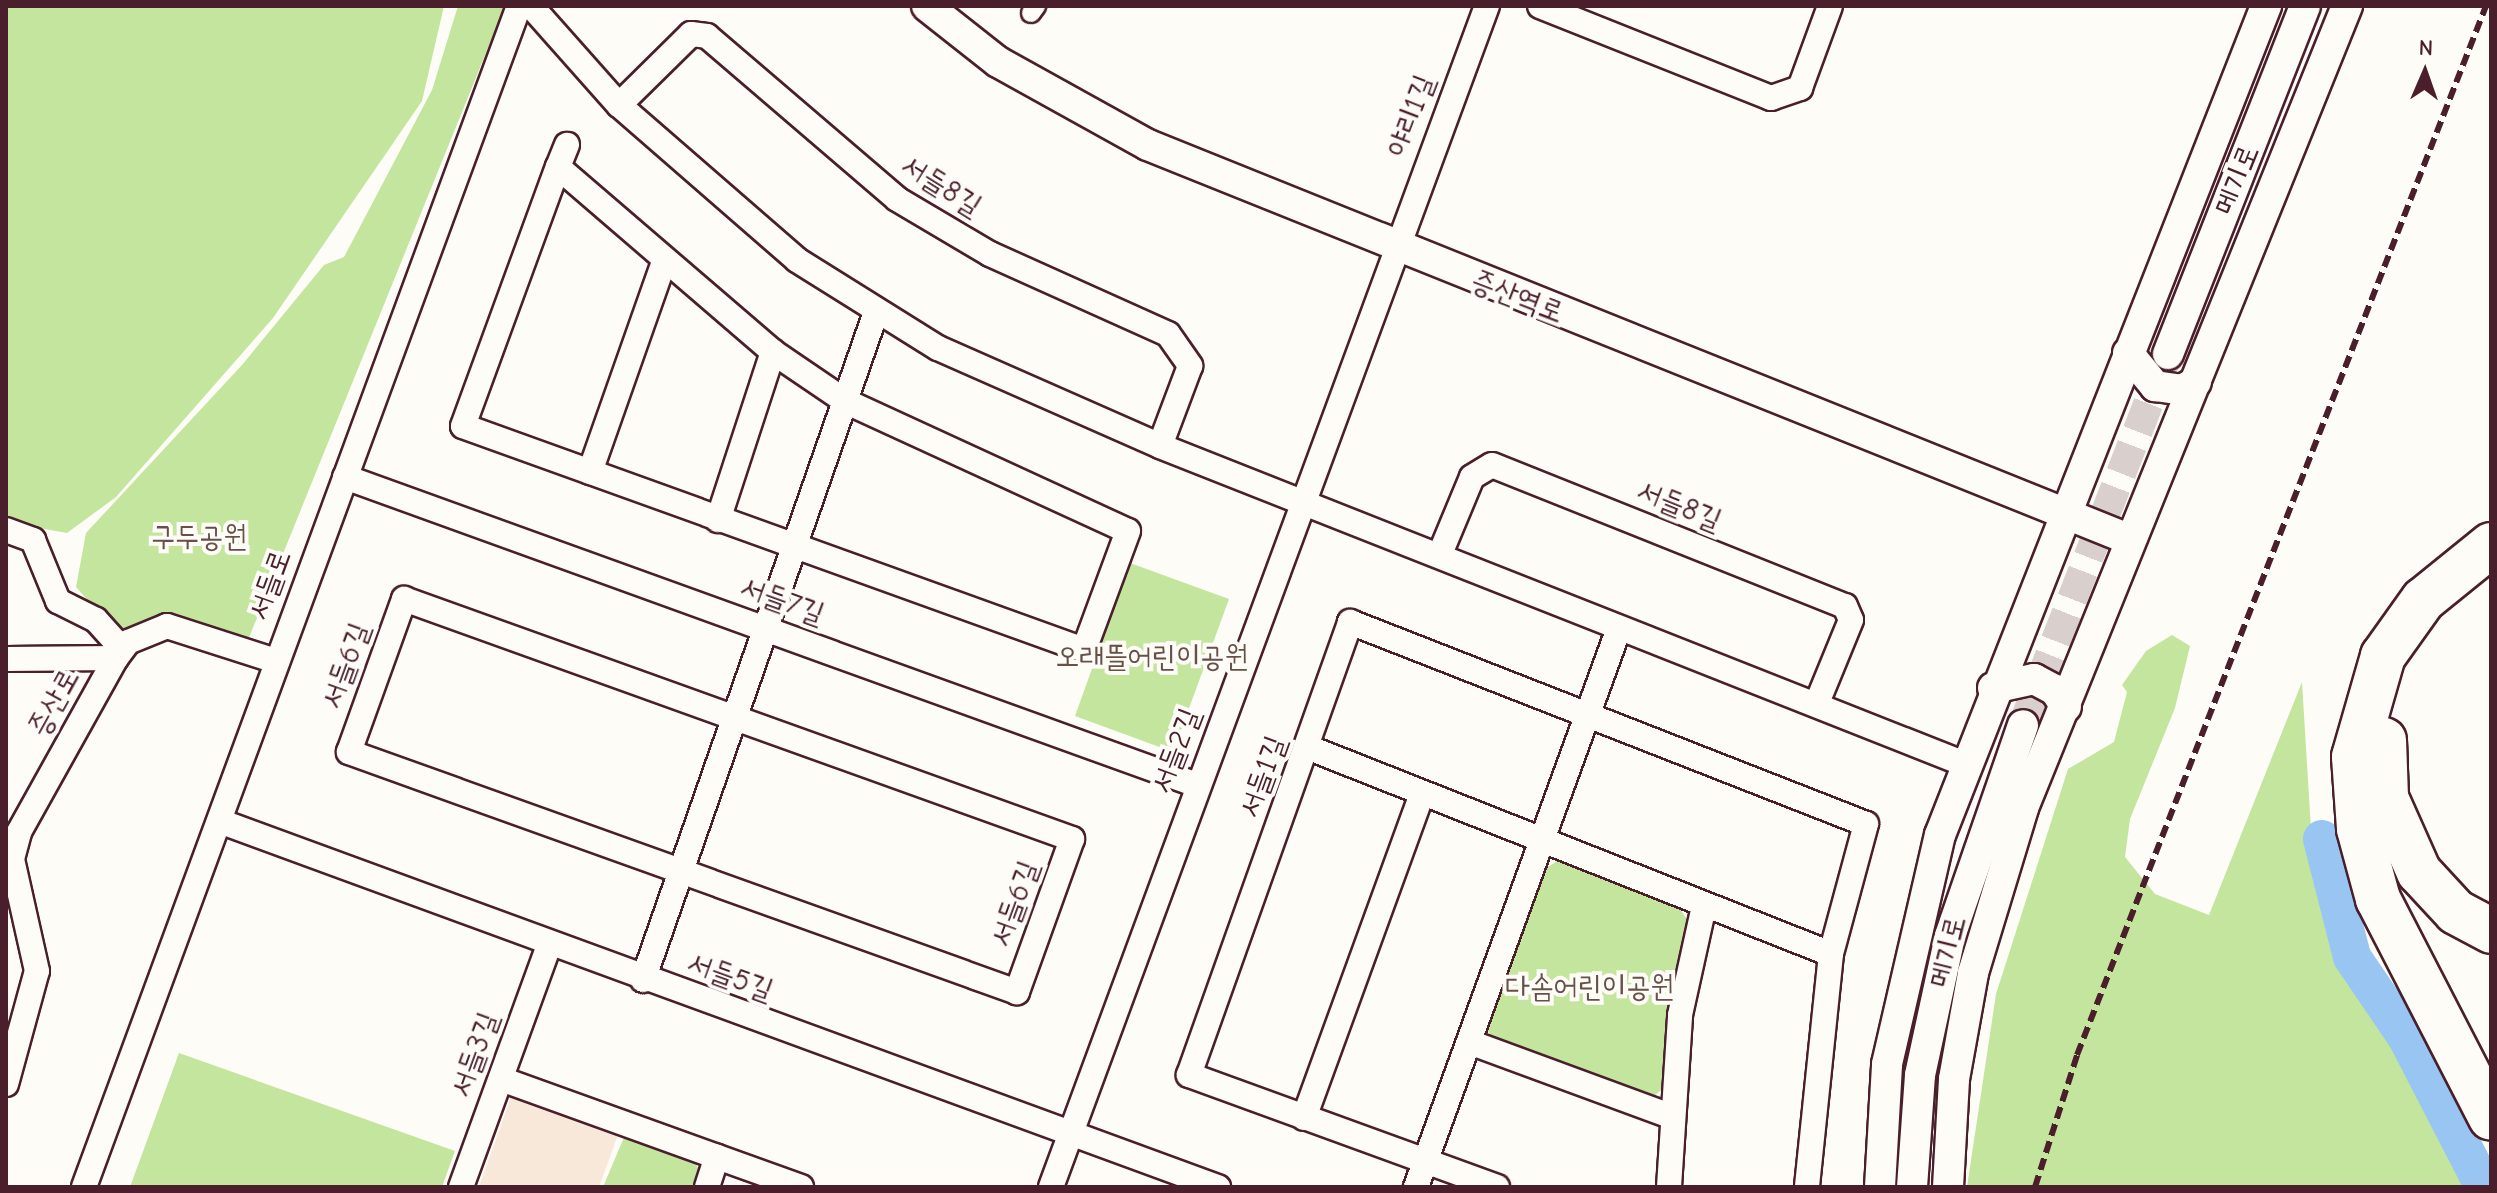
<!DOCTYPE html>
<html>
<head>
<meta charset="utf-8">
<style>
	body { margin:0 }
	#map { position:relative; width:2497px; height:1193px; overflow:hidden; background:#fdfcf7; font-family:"Comic Neue","Poor Story",sans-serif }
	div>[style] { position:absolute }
	.built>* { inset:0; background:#f7e8da }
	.green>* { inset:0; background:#c4e59e }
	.river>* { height:38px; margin:-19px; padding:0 19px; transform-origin:19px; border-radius:19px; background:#98c5f2 }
	.tertiary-tunnel>* { height:30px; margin-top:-15px; transform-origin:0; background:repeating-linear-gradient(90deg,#d9d0ce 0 30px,transparent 0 45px) }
	.roads { filter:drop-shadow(2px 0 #4a1f2b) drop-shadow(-2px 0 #4a1f2b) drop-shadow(0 2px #4a1f2b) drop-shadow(0 -2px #4a1f2b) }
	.pedestrian>* { height:18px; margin:-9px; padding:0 9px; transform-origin:9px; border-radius:9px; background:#fdfcf7 }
	.minor>* { height:24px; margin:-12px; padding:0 12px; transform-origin:12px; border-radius:12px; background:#fdfcf7 }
	.tertiary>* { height:30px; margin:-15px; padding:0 15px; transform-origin:15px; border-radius:15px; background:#fdfcf7 }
	.motorway>* { height:44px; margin:-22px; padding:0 22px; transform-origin:22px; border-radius:22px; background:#fdfcf7 }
	.rail>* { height:6px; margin-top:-3px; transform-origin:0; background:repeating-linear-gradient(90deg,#4a1f2b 0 12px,transparent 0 18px) }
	span { translate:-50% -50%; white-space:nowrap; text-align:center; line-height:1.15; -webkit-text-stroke:8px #fdfcf7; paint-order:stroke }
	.street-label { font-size:30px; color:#4a1f2b }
	.park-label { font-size:30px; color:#685048 }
	.frame { position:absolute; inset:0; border:8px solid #4a1f2b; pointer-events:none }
	.north { position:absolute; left:2385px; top:32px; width:80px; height:80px; -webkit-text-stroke:6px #fdfcf7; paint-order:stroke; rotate:2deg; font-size:22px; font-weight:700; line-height:32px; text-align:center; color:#4a1f2b }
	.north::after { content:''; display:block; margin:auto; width:28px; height:36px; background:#4a1f2b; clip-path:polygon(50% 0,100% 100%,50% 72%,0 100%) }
</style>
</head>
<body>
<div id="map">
	<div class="built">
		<i style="clip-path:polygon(512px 1094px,619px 1132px,599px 1187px,479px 1187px)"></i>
	</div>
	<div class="green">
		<i style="clip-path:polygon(6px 6px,444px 6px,422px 101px,273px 318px,116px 497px,67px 533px,6px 522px)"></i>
		<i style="clip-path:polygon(458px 6px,505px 6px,246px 645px,163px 618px,116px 632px,76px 587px,86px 533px,242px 365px,324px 265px,344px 257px,432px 90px)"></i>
		<i style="clip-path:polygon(1130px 563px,1229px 599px,1173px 752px,1075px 716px)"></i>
		<i style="clip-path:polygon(2172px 635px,2190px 646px,2175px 708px,2130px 819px,2125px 857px,2155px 894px,2209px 915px,2302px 682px,2313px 862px,2345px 970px,2409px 1067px,2464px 1187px,1967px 1187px,1996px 994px,2068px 769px,2114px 742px,2127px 692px,2122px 685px,2146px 651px)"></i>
		<i style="clip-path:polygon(1560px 859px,1677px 904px,1688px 921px,1664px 1088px,1650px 1099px,1493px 1040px,1486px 1027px,1545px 869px)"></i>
		<i style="clip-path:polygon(179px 1053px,455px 1151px,442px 1187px,130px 1187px)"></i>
		<i style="clip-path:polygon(625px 1135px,693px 1159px,703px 1177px,699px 1187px,603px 1187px)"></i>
	</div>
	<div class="river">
		<i style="left:2322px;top:839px;width:122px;rotate:75.7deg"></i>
		<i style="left:2352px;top:957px;width:98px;rotate:55.8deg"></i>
		<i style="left:2407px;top:1038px;width:168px;rotate:62.7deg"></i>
	</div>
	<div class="tertiary-tunnel">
		<i style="left:2023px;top:725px;width:398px;rotate:-68.7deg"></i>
	</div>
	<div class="roads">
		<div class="pedestrian">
			<i style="left:1031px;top:13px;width:9px;rotate:-54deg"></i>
		</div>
		<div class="minor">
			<i style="left:531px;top:6px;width:132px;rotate:48.4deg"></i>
			<i style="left:619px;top:105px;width:236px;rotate:41deg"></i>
			<i style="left:797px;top:260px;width:166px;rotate:32deg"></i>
			<i style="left:938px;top:348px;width:243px;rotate:23.8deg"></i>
			<i style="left:1540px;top:6px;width:249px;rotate:21.7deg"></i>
			<i style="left:1771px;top:98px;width:31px;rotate:-19deg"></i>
			<i style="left:1800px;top:88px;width:87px;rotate:-69.9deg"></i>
			<i style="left:619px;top:105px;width:101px;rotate:-44.6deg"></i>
			<i style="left:691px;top:34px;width:16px;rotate:7deg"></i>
			<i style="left:707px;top:36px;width:250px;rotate:40.6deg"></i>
			<i style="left:897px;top:199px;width:108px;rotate:30.6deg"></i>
			<i style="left:990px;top:254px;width:195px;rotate:24.2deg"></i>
			<i style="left:1168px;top:334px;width:39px;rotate:55deg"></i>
			<i style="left:1190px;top:366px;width:85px;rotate:110.6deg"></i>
			<i style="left:1160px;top:446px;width:866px;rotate:21.56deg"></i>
			<i style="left:558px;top:167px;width:284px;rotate:40.7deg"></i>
			<i style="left:773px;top:352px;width:87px;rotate:34.2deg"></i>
			<i style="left:845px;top:401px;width:311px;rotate:24.7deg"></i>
			<i style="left:1128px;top:531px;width:127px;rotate:110.3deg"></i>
			<i style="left:1084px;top:650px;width:660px;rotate:-160.17deg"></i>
			<i style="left:463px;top:426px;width:276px;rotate:-69.9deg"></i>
			<i style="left:558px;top:167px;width:24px;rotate:-68deg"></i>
			<i style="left:590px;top:472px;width:223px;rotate:-70.6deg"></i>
			<i style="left:345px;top:477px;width:906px;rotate:19.88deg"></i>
			<i style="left:718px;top:520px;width:177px;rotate:-71.9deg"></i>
			<i style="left:6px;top:530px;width:29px;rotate:20deg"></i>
			<i style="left:33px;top:540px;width:66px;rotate:67.7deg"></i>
			<i style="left:58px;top:601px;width:42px;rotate:26.6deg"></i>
			<i style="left:96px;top:620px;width:39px;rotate:48deg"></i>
			<i style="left:1440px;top:554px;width:83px;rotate:-67.4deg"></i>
			<i style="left:1472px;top:477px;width:23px;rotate:-31deg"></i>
			<i style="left:1492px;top:465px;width:380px;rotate:21.8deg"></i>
			<i style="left:1845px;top:606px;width:15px;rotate:67deg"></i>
			<i style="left:1851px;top:620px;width:90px;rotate:112.3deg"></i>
			<i style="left:404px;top:599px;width:710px;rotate:19.76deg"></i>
			<i style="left:1072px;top:839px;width:163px;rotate:109.8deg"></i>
			<i style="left:1017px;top:992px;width:710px;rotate:-160.24deg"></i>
			<i style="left:349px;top:752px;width:163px;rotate:-70.2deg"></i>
			<i style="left:6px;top:659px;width:110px;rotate:-0.5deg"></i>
			<i style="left:1307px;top:747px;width:563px;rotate:21.56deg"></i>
			<i style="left:222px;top:822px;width:1061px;rotate:20.13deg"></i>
			<i style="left:643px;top:980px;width:707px;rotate:-70.77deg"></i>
			<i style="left:1469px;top:1042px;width:214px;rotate:20.2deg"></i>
			<i style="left:501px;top:1079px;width:319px;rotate:19.8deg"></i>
			<i style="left:6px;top:1084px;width:117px;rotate:-74.7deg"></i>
			<i style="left:37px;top:971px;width:115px;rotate:-102.6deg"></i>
			<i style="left:12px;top:859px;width:28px;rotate:-75deg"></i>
			<i style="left:19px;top:832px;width:199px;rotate:-60.9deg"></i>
			<i style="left:116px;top:658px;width:20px;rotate:-53deg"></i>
			<i style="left:128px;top:642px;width:42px;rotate:-22.3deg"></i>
			<i style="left:167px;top:626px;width:114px;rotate:17.8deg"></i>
			<i style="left:1304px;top:1118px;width:346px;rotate:-70deg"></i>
			<i style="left:84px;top:1187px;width:1259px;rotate:-69.78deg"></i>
			<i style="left:461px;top:1187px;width:258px;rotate:-70deg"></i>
			<i style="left:707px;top:1187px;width:32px;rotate:-72deg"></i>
			<i style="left:1051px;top:1187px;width:1259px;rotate:-69.74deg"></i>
			<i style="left:1416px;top:1187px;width:595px;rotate:-70.04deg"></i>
			<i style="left:1497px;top:1187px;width:328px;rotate:-160deg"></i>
			<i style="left:1189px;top:1075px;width:481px;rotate:-70.4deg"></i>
			<i style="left:1350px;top:622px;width:554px;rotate:21.38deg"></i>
			<i style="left:1866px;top:824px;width:135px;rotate:105.1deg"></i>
			<i style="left:1831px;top:954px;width:234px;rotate:95.9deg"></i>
			<i style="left:1669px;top:1187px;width:172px;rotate:-86.3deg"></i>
			<i style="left:1680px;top:1015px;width:112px;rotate:-77.6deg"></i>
		</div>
		<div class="tertiary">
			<i style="left:927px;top:6px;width:90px;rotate:38.3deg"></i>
			<i style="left:998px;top:62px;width:171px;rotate:29deg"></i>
			<i style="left:1148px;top:145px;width:1059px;rotate:21.89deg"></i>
			<i style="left:2128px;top:353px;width:43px;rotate:50.7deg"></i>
			<i style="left:2155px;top:386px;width:27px;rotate:8deg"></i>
			<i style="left:2182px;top:390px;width:16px;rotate:-30deg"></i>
			<i style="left:2168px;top:354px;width:374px;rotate:-68.5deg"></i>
			<i style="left:1993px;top:688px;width:42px;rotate:-12.4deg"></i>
			<i style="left:2034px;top:679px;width:24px;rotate:28deg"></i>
			<i style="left:2055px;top:690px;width:20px;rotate:57deg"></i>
			<i style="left:1880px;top:1187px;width:123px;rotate:-86.7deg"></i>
			<i style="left:1887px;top:1064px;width:235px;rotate:-77deg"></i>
			<i style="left:1940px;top:835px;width:891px;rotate:-68.53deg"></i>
			<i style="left:1912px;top:1187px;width:112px;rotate:-85.9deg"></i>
			<i style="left:1920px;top:1075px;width:142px;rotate:-77.8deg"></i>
			<i style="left:1950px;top:936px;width:223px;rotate:-70.9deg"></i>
			<i style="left:1948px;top:1187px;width:108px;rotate:-86.8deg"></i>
			<i style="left:1954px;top:1079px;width:108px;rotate:-79.8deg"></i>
			<i style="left:1973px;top:973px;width:172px;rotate:-73.1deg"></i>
			<i style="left:2023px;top:808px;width:865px;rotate:-68deg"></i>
		</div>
		<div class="motorway">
			<i style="left:2491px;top:545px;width:87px;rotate:141deg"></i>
			<i style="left:2423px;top:600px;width:69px;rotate:125.5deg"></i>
			<i style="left:2383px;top:656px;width:105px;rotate:106deg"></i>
			<i style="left:2354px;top:757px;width:72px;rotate:86deg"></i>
			<i style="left:2359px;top:829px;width:73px;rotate:74.8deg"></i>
			<i style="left:2378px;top:899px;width:246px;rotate:62.7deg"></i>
			<i style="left:2384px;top:740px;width:58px;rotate:88deg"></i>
			<i style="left:2386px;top:798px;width:81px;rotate:66deg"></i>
			<i style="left:2419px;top:872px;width:54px;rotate:47.2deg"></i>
			<i style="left:2456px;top:912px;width:40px;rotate:28deg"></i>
		</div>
	</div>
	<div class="rail">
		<i style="left:2035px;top:1187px;width:139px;rotate:-72.3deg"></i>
		<i style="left:2077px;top:1055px;width:1126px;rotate:-68.7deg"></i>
	</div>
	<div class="street-label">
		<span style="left:1411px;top:116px;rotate:-69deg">야리1길</span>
		<span style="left:2237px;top:180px;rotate:-68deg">메기로</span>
		<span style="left:941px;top:186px;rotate:32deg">서들8길</span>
		<span style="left:1517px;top:297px;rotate:21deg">증산역로</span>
		<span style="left:1679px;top:506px;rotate:22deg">서들8길</span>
		<span style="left:270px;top:585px;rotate:-70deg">서들로</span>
		<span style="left:782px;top:601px;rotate:20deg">서들7길</span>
		<span style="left:346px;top:666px;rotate:-70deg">서들6길</span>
		<span style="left:54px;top:703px;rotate:-61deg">증산로</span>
		<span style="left:1176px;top:751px;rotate:-69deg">서들2길</span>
		<span style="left:1263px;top:777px;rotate:-70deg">서들1길</span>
		<span style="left:1015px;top:904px;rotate:-70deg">서들6길</span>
		<span style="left:1948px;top:952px;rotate:-76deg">메기로</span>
		<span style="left:730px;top:977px;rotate:20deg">서들5길</span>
		<span style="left:475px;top:1055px;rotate:-70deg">서들3길</span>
	</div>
	<div class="park-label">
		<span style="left:199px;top:537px">구두공원</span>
		<span style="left:1152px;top:657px">오래뜰어린이공원</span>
		<span style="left:1590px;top:987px">다솜어린이공원</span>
	</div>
	<div class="frame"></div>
	<div class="north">N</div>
</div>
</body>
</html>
